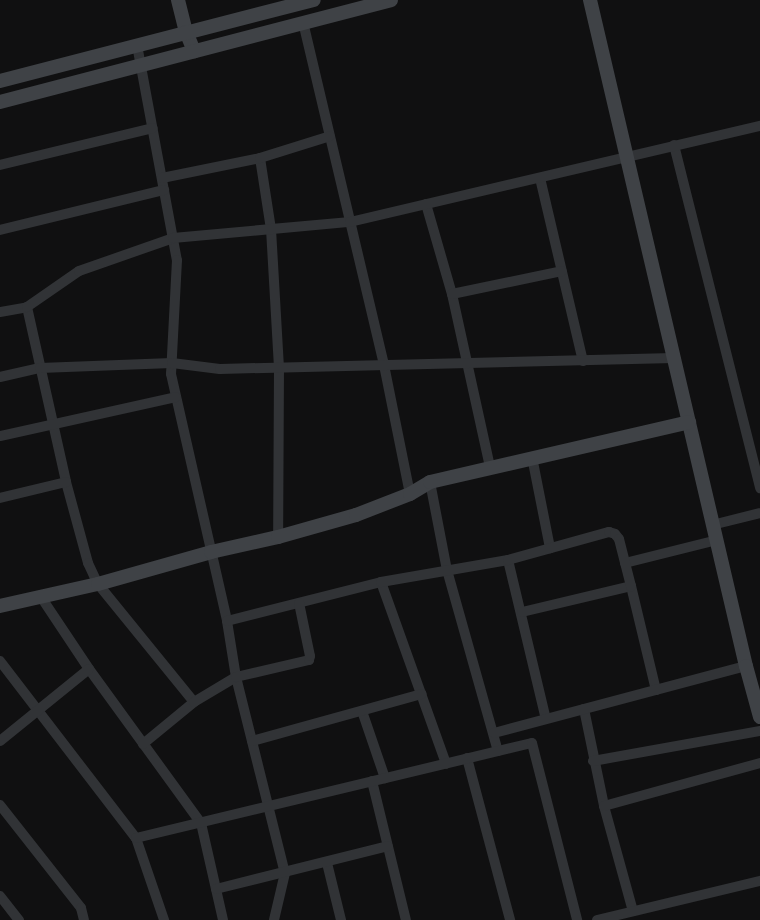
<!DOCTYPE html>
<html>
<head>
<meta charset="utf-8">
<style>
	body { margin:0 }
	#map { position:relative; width:760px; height:920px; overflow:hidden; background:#101011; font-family:Karla,sans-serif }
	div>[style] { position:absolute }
	.street>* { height:10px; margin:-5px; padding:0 5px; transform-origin:5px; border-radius:5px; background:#313336 }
	.secondary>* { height:14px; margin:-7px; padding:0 7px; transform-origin:7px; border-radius:7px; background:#3f4246 }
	span { translate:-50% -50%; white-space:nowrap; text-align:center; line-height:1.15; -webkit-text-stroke:5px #0b0b0c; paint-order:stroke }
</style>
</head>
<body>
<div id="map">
	<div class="street">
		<i style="left:303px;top:22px;width:352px;rotate:76.7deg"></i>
		<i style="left:384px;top:365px;width:132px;rotate:78.6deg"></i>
		<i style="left:137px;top:45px;width:219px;rotate:79.5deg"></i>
		<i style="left:177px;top:260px;width:114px;rotate:93deg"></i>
		<i style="left:171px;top:374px;width:253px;rotate:77.2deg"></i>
		<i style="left:227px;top:621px;width:57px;rotate:80.9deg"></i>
		<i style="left:236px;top:677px;width:202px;rotate:76deg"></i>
		<i style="left:285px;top:873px;width:48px;rotate:103.2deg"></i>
		<i style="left:674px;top:145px;width:354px;rotate:75.9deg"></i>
		<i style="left:260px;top:158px;width:72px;rotate:81.2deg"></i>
		<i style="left:271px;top:229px;width:139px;rotate:86.7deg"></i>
		<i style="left:279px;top:368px;width:169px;rotate:90.3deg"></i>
		<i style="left:0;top:165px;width:157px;rotate:-13.6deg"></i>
		<i style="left:162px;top:178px;width:100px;rotate:-11.5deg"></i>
		<i style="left:260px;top:158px;width:73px;rotate:-17.4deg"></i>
		<i style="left:540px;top:178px;width:188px;rotate:76.8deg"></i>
		<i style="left:426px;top:204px;width:94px;rotate:73.9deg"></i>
		<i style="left:452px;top:294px;width:177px;rotate:77.6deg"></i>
		<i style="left:0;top:230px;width:169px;rotate:-13.7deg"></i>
		<i style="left:452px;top:294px;width:112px;rotate:-11.8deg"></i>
		<i style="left:27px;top:307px;width:179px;rotate:77.4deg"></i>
		<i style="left:66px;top:482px;width:84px;rotate:74.8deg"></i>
		<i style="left:88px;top:563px;width:23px;rotate:65deg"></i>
		<i style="left:98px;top:584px;width:152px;rotate:50.9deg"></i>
		<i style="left:0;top:312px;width:27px;rotate:-10deg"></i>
		<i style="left:27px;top:307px;width:63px;rotate:-34.7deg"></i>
		<i style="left:79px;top:271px;width:100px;rotate:-19.3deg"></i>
		<i style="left:173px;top:238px;width:178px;rotate:-5.2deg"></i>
		<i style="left:350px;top:222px;width:421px;rotate:-13.2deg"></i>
		<i style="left:0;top:377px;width:41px;rotate:-12.7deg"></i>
		<i style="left:40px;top:368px;width:132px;rotate:-2.2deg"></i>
		<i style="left:172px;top:363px;width:48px;rotate:7.1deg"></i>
		<i style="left:220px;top:369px;width:454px;rotate:-1.4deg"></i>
		<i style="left:0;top:436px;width:180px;rotate:-12.5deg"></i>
		<i style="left:532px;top:457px;width:93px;rotate:78.8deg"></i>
		<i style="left:430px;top:482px;width:90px;rotate:79.1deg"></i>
		<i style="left:447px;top:570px;width:188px;rotate:74.3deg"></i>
		<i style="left:0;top:498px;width:68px;rotate:-13.6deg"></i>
		<i style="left:712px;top:525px;width:49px;rotate:-14deg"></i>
		<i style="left:508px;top:560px;width:163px;rotate:76.6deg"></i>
		<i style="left:625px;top:563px;width:95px;rotate:-14deg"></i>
		<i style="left:381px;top:582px;width:193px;rotate:70.3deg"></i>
		<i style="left:41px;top:597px;width:87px;rotate:56.3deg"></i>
		<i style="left:89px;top:669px;width:190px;rotate:54deg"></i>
		<i style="left:201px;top:823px;width:99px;rotate:77.2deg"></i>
		<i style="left:522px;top:612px;width:112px;rotate:-13.4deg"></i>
		<i style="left:631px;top:586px;width:107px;rotate:76.5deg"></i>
		<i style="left:227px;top:621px;width:159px;rotate:-14.2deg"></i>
		<i style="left:381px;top:582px;width:129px;rotate:-9.8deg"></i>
		<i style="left:508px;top:560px;width:105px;rotate:-15.5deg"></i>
		<i style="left:609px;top:532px;width:6px;rotate:18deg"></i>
		<i style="left:615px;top:534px;width:6px;rotate:51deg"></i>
		<i style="left:619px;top:539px;width:49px;rotate:75.7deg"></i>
		<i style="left:0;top:661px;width:223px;rotate:52.5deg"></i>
		<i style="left:136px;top:838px;width:87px;rotate:71.1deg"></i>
		<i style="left:584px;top:709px;width:99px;rotate:78.3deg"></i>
		<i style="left:604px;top:806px;width:109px;rotate:74.6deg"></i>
		<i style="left:362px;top:711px;width:71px;rotate:71.1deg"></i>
		<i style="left:494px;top:733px;width:261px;rotate:-14.9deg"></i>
		<i style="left:0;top:741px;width:114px;rotate:-39deg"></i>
		<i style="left:252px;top:741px;width:176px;rotate:-15.5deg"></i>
		<i style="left:143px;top:744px;width:66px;rotate:-39.5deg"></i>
		<i style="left:194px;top:702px;width:49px;rotate:-30.8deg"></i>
		<i style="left:236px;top:677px;width:75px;rotate:-13.1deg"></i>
		<i style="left:309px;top:660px;width:4px;rotate:-76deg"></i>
		<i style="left:310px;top:656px;width:54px;rotate:-101.7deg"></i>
		<i style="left:467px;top:758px;width:168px;rotate:75.1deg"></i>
		<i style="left:593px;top:761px;width:170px;rotate:-10.2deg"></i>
		<i style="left:372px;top:781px;width:143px;rotate:76.3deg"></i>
		<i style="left:0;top:805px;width:131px;rotate:51.8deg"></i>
		<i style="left:81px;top:908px;width:12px;rotate:76deg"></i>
		<i style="left:604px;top:806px;width:162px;rotate:-15.4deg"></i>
		<i style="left:136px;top:838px;width:407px;rotate:-13.5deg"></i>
		<i style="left:532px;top:743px;width:183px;rotate:75.7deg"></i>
		<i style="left:327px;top:863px;width:59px;rotate:76.2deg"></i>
		<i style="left:216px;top:889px;width:177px;rotate:-14deg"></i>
		<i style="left:0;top:896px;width:31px;rotate:52deg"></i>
		<i style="left:597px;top:920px;width:168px;rotate:-13.5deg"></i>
	</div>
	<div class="secondary">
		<i style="left:178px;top:0;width:33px;rotate:76deg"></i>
		<i style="left:186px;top:32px;width:21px;rotate:67deg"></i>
		<i style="left:590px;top:0;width:684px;rotate:76.82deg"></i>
		<i style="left:746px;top:666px;width:53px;rotate:74.6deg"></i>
		<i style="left:0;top:81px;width:324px;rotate:-14.5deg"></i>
		<i style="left:0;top:102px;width:404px;rotate:-14.6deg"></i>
		<i style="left:0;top:606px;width:100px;rotate:-12.7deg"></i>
		<i style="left:98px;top:584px;width:117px;rotate:-15.8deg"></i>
		<i style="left:211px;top:552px;width:69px;rotate:-12.6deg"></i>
		<i style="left:278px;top:537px;width:81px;rotate:-15.8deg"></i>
		<i style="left:356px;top:515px;width:58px;rotate:-21.3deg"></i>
		<i style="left:410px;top:494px;width:23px;rotate:-31deg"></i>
		<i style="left:430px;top:482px;width:266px;rotate:-13deg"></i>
	</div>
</div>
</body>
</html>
